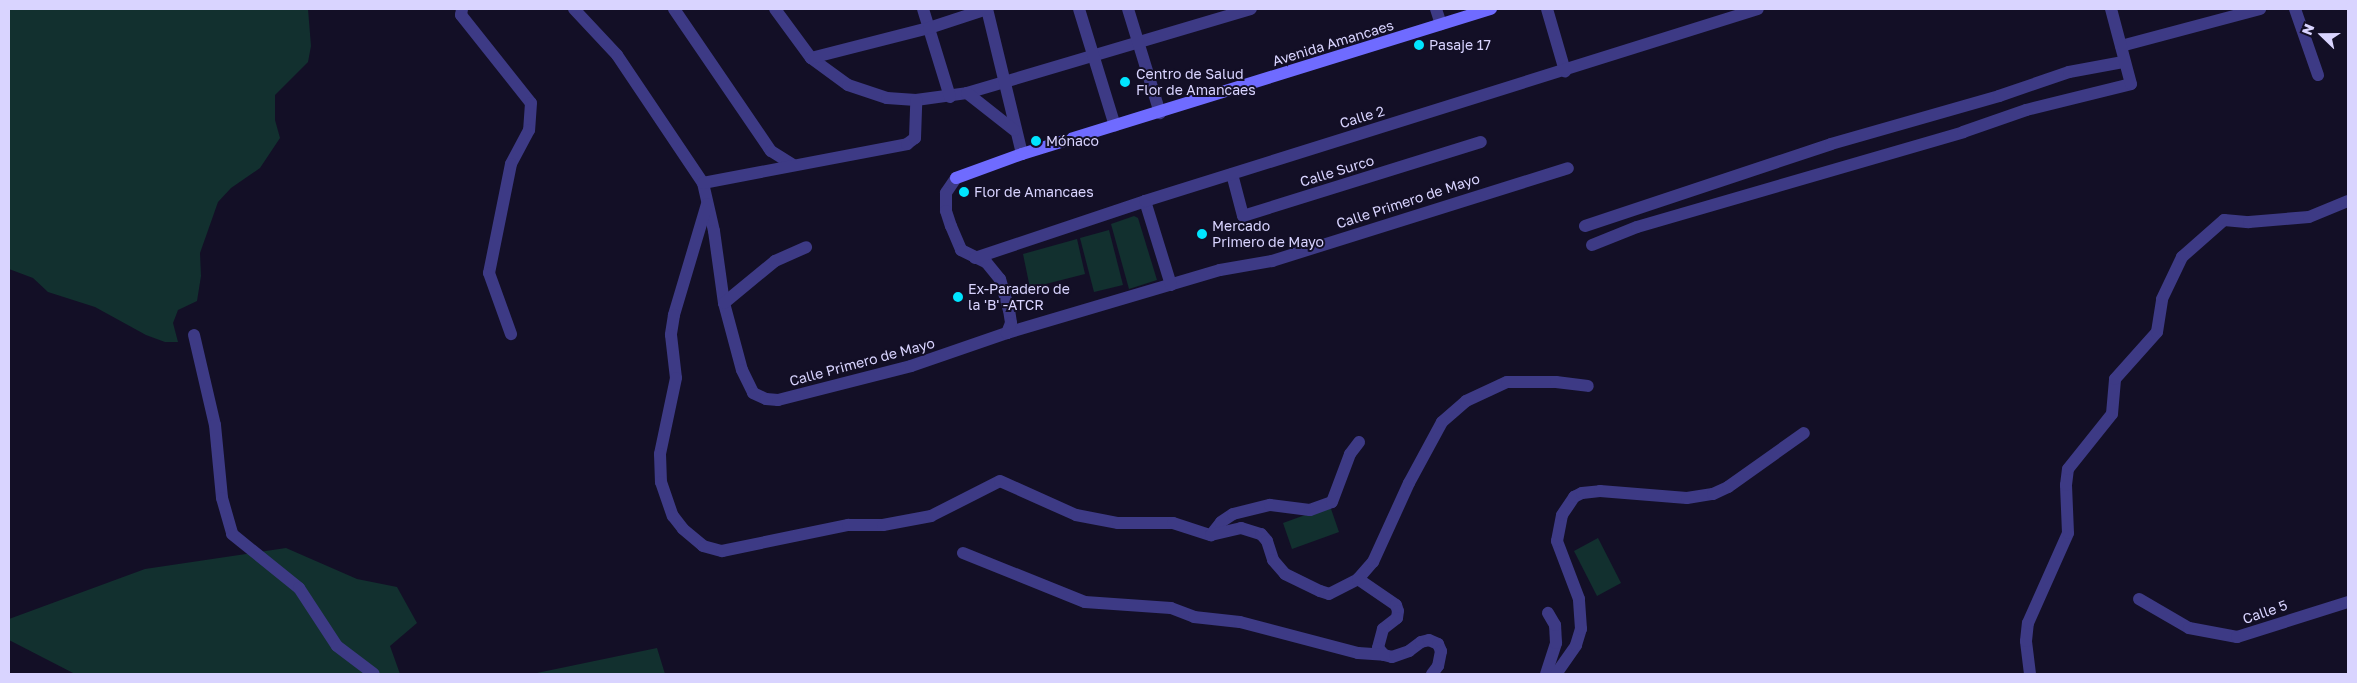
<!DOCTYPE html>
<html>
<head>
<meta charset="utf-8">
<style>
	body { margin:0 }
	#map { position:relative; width:2357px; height:683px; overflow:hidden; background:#130f26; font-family:"Golos Text",sans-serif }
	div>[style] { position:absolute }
	.green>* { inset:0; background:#12302f }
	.street>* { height:12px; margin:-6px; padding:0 6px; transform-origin:6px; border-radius:6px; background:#3d3a85 }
	.secondary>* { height:12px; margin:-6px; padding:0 6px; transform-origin:6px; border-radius:6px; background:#6f6bff }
	.dots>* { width:14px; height:14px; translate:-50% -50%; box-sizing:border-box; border:2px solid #130f26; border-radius:50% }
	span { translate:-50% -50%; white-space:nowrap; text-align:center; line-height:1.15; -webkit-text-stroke:4px #130f26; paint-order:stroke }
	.street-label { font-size:14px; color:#d9d4ff }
	.poi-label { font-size:14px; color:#d9d4ff }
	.left { translate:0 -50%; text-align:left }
	.frame { position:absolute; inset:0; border:10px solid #d9d4ff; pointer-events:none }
	.north { position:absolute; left:2297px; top:10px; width:50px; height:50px; -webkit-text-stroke:4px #130f26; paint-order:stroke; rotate:292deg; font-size:14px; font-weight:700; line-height:20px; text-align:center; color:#d9d4ff }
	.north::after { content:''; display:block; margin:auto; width:18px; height:22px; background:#d9d4ff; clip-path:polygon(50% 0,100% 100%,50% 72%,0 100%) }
</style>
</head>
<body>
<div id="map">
	<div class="green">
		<i style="clip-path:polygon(9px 9px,308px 9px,311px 46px,308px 62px,275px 95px,275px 120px,280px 138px,260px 168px,231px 188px,218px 202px,200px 253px,201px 276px,197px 301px,178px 310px,173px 323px,178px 342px,165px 342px,146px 335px,95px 307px,48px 292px,33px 278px,9px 269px)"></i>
		<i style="clip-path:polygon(1134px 216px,1138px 218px,1157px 280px,1129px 289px,1111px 224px)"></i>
		<i style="clip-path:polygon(1109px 230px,1123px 285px,1094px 292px,1080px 238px)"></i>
		<i style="clip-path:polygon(1077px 239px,1085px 274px,1030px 288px,1023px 254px)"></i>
		<i style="clip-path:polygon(1330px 506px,1339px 532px,1292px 549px,1283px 523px)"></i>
		<i style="clip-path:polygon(1598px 538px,1621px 583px,1597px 596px,1574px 551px)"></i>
		<i style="clip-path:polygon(286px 548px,357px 579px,397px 587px,417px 623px,390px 646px,400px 674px,75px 674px,9px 640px,9px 619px,145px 569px)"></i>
		<i style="clip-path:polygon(657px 648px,665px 674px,531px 674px,532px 674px)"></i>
	</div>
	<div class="street">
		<i style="left:462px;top:9px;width:6px;rotate:99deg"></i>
		<i style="left:461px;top:15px;width:112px;rotate:51.5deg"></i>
		<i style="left:531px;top:103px;width:27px;rotate:94deg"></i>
		<i style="left:529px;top:130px;width:38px;rotate:118deg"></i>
		<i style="left:511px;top:164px;width:111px;rotate:101.4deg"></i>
		<i style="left:489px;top:273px;width:65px;rotate:70.2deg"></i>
		<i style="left:574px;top:9px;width:63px;rotate:46.9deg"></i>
		<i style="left:617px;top:55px;width:154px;rotate:56.1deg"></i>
		<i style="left:703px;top:183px;width:49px;rotate:77.1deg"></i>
		<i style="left:714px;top:231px;width:73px;rotate:82.1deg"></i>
		<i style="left:724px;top:303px;width:69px;rotate:75deg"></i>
		<i style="left:742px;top:370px;width:25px;rotate:64deg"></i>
		<i style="left:753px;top:393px;width:14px;rotate:25deg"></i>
		<i style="left:766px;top:399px;width:12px;rotate:5deg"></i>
		<i style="left:778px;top:400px;width:137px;rotate:-14.3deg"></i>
		<i style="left:911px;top:366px;width:102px;rotate:-19deg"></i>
		<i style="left:1007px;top:333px;width:222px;rotate:-16.5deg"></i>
		<i style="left:1220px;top:270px;width:53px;rotate:-9.8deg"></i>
		<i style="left:1272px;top:261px;width:310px;rotate:-17.4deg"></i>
		<i style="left:674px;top:9px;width:172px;rotate:55.7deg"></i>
		<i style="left:771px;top:151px;width:25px;rotate:32deg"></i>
		<i style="left:775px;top:9px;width:61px;rotate:53.7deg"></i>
		<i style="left:811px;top:58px;width:46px;rotate:36.1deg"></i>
		<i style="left:848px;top:85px;width:41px;rotate:18.4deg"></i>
		<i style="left:887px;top:98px;width:29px;rotate:4deg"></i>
		<i style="left:916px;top:100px;width:51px;rotate:-7.8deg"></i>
		<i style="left:967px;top:93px;width:296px;rotate:-16.5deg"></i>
		<i style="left:923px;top:9px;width:92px;rotate:72.9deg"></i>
		<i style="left:987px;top:9px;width:149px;rotate:76.4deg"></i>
		<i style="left:1079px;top:9px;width:122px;rotate:72.9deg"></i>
		<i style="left:1128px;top:9px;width:109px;rotate:72.9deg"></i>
		<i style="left:1436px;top:9px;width:16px;rotate:72deg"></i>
		<i style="left:1547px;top:9px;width:65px;rotate:73.8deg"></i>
		<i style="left:2295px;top:9px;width:70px;rotate:70.8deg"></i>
		<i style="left:2121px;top:46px;width:144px;rotate:-14.9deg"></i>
		<i style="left:811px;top:58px;width:122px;rotate:-14.3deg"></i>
		<i style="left:929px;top:28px;width:61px;rotate:-18.1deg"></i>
		<i style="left:967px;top:93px;width:60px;rotate:38.2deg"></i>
		<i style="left:1232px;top:174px;width:43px;rotate:75.3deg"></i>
		<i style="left:1243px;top:216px;width:249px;rotate:-17.3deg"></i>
		<i style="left:956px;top:178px;width:18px;rotate:124deg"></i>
		<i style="left:946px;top:193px;width:18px;rotate:90deg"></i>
		<i style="left:946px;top:211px;width:16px;rotate:72deg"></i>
		<i style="left:951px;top:226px;width:26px;rotate:67deg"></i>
		<i style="left:961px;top:250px;width:28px;rotate:26deg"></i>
		<i style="left:986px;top:262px;width:22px;rotate:51deg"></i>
		<i style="left:1000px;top:279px;width:32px;rotate:74deg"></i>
		<i style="left:1009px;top:310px;width:13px;rotate:81deg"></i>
		<i style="left:1011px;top:323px;width:11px;rotate:112deg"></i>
		<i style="left:703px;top:183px;width:208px;rotate:-10.8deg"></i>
		<i style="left:907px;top:144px;width:10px;rotate:-37deg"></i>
		<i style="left:915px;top:138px;width:38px;rotate:-88deg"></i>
		<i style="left:1145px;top:201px;width:88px;rotate:72.8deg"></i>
		<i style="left:707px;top:204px;width:116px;rotate:106.6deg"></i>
		<i style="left:674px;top:315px;width:20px;rotate:99deg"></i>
		<i style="left:671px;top:335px;width:43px;rotate:83.4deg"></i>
		<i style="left:676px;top:378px;width:78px;rotate:101.9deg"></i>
		<i style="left:660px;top:454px;width:28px;rotate:88deg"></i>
		<i style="left:661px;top:482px;width:36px;rotate:71deg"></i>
		<i style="left:673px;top:516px;width:16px;rotate:52deg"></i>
		<i style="left:683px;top:529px;width:26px;rotate:40deg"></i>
		<i style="left:703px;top:546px;width:20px;rotate:15deg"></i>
		<i style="left:722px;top:551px;width:129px;rotate:-11.7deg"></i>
		<i style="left:848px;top:525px;width:35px"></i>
		<i style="left:883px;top:525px;width:49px;rotate:-10.6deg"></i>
		<i style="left:931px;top:516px;width:77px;rotate:-26.9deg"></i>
		<i style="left:1000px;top:481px;width:83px;rotate:24.1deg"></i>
		<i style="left:1076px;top:515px;width:43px;rotate:10.8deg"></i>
		<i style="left:1118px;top:523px;width:55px"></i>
		<i style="left:1173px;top:523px;width:40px;rotate:18deg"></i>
		<i style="left:1211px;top:535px;width:16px;rotate:-52deg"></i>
		<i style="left:1221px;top:522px;width:14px;rotate:-34deg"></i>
		<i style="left:1233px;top:514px;width:38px;rotate:-14deg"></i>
		<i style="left:1270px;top:505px;width:40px;rotate:7.1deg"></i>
		<i style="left:1310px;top:510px;width:23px;rotate:-20deg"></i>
		<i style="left:1332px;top:502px;width:51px;rotate:-69.4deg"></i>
		<i style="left:1350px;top:454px;width:15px;rotate:-53deg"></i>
		<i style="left:1585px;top:226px;width:259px;rotate:-18.4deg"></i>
		<i style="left:1831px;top:144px;width:175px;rotate:-15.9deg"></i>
		<i style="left:1999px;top:96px;width:74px;rotate:-18.9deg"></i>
		<i style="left:2069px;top:72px;width:55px;rotate:-10.5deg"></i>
		<i style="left:1592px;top:245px;width:48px;rotate:-21.8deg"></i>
		<i style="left:1637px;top:227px;width:340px;rotate:-16.2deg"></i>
		<i style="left:1963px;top:132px;width:67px;rotate:-19.2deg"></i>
		<i style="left:2026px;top:110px;width:108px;rotate:-13.9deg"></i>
		<i style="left:2131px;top:84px;width:78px;rotate:-104.9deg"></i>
		<i style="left:975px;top:258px;width:179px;rotate:-18.5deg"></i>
		<i style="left:1145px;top:201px;width:642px;rotate:-17.39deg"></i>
		<i style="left:724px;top:303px;width:66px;rotate:-39.5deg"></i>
		<i style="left:775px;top:261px;width:34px;rotate:-24deg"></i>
		<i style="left:194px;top:335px;width:92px;rotate:76.9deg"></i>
		<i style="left:215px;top:425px;width:73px;rotate:84.5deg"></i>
		<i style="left:222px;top:498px;width:37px;rotate:74deg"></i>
		<i style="left:232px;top:534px;width:86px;rotate:38.9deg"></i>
		<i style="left:299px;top:588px;width:69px;rotate:56.8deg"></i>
		<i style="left:337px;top:646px;width:46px;rotate:37.1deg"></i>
		<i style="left:1211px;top:535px;width:31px;rotate:-13deg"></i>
		<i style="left:1241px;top:528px;width:21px;rotate:17deg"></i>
		<i style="left:1261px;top:534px;width:9px;rotate:49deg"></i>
		<i style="left:1267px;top:541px;width:20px;rotate:72deg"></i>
		<i style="left:1273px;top:560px;width:18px;rotate:49deg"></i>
		<i style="left:1285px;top:574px;width:39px;rotate:26deg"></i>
		<i style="left:1320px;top:591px;width:9px;rotate:18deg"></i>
		<i style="left:1329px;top:594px;width:33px;rotate:-27deg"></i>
		<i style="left:1358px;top:579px;width:46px;rotate:34.4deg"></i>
		<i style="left:1396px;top:605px;width:6px;rotate:72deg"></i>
		<i style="left:1398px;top:611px;width:7px;rotate:98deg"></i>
		<i style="left:1397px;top:618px;width:18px;rotate:142deg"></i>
		<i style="left:1383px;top:629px;width:20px;rotate:105deg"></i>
		<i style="left:1378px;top:648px;width:9px;rotate:49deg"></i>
		<i style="left:1384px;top:655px;width:8px;rotate:14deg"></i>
		<i style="left:1392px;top:657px;width:18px;rotate:-19deg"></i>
		<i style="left:1409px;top:651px;width:15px;rotate:-37deg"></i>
		<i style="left:1421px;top:642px;width:8px;rotate:-14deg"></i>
		<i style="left:1429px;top:640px;width:10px;rotate:24deg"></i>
		<i style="left:1438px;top:644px;width:8px;rotate:67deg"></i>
		<i style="left:1441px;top:651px;width:15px;rotate:101deg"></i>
		<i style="left:1438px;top:666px;width:10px;rotate:127deg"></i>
		<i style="left:963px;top:553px;width:131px;rotate:21.9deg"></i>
		<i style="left:1085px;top:602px;width:86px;rotate:4deg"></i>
		<i style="left:1171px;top:608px;width:25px;rotate:21deg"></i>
		<i style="left:1194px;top:617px;width:46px;rotate:6.2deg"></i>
		<i style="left:1240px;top:622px;width:122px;rotate:14.7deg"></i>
		<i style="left:1358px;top:653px;width:26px;rotate:4deg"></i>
		<i style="left:1358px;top:579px;width:23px;rotate:-49deg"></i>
		<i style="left:1373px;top:562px;width:87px;rotate:-65.5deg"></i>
		<i style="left:1409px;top:483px;width:69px;rotate:-61.6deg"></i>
		<i style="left:1442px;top:422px;width:32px;rotate:-41deg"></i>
		<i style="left:1466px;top:401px;width:45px;rotate:-24.9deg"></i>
		<i style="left:1507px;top:382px;width:49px"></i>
		<i style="left:1556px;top:382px;width:32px;rotate:7deg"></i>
		<i style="left:2139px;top:599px;width:58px;rotate:30.1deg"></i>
		<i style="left:2189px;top:628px;width:49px;rotate:10.6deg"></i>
		<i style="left:2237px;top:637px;width:116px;rotate:-17.5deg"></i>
		<i style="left:1546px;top:674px;width:33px;rotate:-72deg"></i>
		<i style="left:1556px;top:643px;width:18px;rotate:-93deg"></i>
		<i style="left:1555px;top:625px;width:14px;rotate:-120deg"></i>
		<i style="left:1556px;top:674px;width:35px;rotate:-55deg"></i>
		<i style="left:1576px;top:645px;width:17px;rotate:-73deg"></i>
		<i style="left:1581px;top:629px;width:30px;rotate:-94deg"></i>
		<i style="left:1579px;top:599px;width:62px;rotate:-110.8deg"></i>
		<i style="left:1557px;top:541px;width:26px;rotate:-79deg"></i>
		<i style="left:1562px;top:515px;width:22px;rotate:-56deg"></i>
		<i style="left:1574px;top:497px;width:9px;rotate:-27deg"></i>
		<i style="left:1582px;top:493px;width:18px;rotate:-6deg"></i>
		<i style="left:1600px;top:491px;width:87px;rotate:4.6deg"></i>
		<i style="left:1687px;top:498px;width:26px;rotate:-9deg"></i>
		<i style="left:1713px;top:494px;width:17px;rotate:-25deg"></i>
		<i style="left:1728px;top:487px;width:93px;rotate:-35.4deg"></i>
		<i style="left:2030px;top:674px;width:33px;rotate:-97deg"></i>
		<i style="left:2026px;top:641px;width:18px;rotate:-84deg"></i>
		<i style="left:2028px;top:623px;width:98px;rotate:-66deg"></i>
		<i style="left:2068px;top:533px;width:48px;rotate:-92.4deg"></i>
		<i style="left:2066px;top:485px;width:16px;rotate:-83deg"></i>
		<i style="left:2068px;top:469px;width:70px;rotate:-51.3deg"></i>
		<i style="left:2112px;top:414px;width:35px;rotate:-85deg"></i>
		<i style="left:2115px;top:379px;width:63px;rotate:-48.2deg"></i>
		<i style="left:2157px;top:332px;width:33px;rotate:-81deg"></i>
		<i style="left:2162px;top:299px;width:47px;rotate:-64.5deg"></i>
		<i style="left:2182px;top:257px;width:56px;rotate:-41.4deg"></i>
		<i style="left:2224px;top:220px;width:25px;rotate:5deg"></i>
		<i style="left:2249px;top:222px;width:60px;rotate:-4.8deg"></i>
		<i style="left:2309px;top:217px;width:42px;rotate:-22.3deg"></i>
	</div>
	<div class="secondary">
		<i style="left:956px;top:178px;width:70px;rotate:-20deg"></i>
		<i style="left:1022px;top:154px;width:491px;rotate:-17.2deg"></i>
	</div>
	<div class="dots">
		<i style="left:1419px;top:45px;background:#00e5ff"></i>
		<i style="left:1125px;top:82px;background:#00e5ff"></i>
		<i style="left:1036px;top:141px;background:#00e5ff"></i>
		<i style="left:964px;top:192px;background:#00e5ff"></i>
		<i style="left:1202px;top:234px;background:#00e5ff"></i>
		<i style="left:958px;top:297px;background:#00e5ff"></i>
	</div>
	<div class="street-label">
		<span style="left:1333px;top:43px;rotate:-17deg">Avenida Amancaes</span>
		<span style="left:1362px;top:117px;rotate:-17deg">Calle 2</span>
		<span style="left:1337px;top:171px;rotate:-17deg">Calle Surco</span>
		<span style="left:1408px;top:201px;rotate:-18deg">Calle Primero de Mayo</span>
		<span style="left:862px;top:362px;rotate:-15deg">Calle Primero de Mayo</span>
		<span style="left:2265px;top:612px;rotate:-19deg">Calle 5</span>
	</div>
	<div class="poi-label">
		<span class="left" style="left:1429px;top:45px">Pasaje 17</span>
		<span class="left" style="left:1136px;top:82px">Centro de Salud<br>Flor de Amancaes</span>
		<span class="left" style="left:1046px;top:141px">Mónaco</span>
		<span class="left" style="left:974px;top:192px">Flor de Amancaes</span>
		<span class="left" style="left:1212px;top:234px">Mercado<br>Primero de Mayo</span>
		<span class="left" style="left:968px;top:297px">Ex-Paradero de<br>la 'B' -ATCR</span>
	</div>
	<div class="frame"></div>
	<div class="north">N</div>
</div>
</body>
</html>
